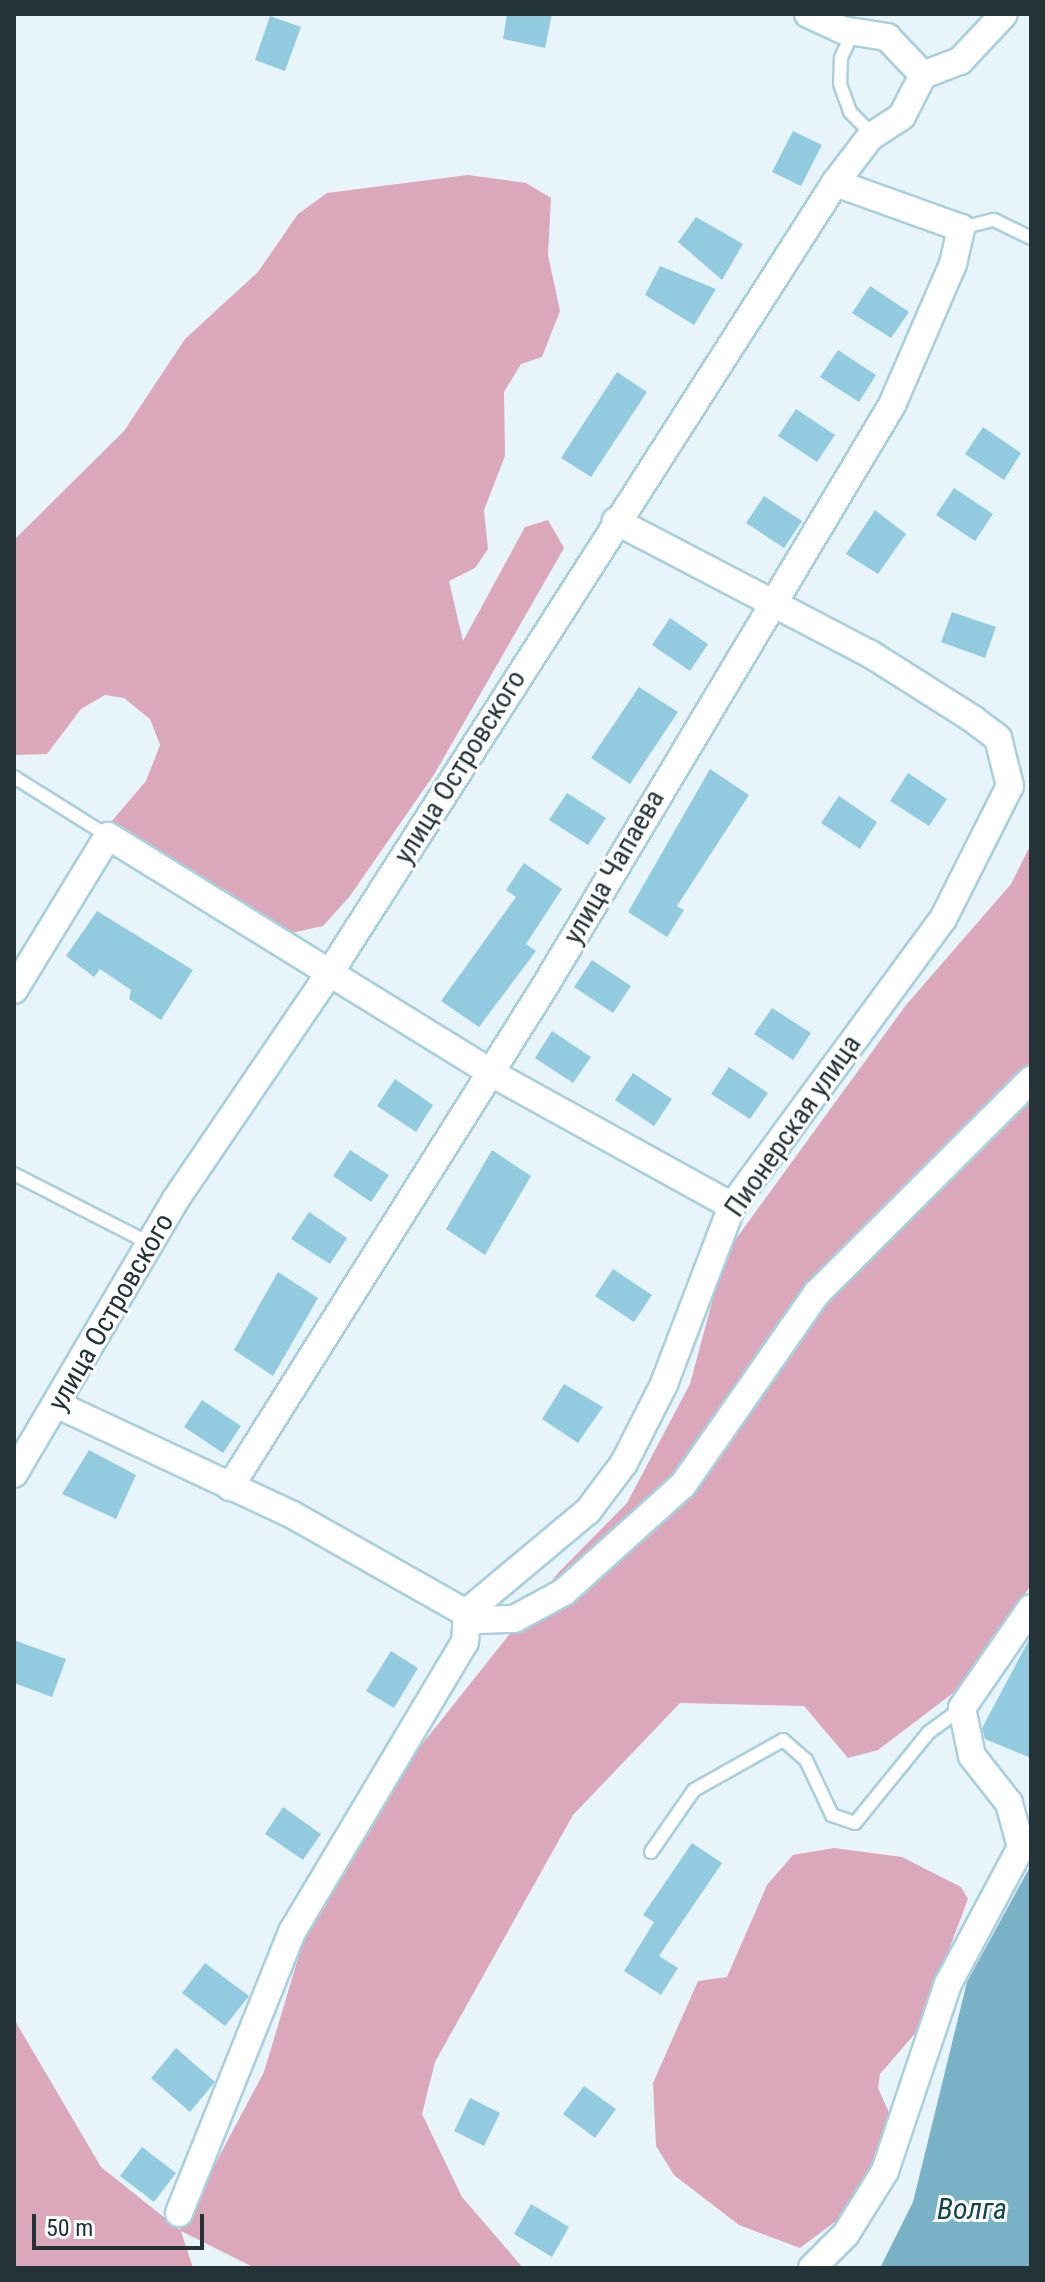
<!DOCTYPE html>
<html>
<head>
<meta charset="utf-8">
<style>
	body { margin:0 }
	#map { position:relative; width:1045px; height:2282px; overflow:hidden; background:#e7f5fb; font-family:"Roboto Condensed",sans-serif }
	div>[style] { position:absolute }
	.forest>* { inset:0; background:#dba7ba }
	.water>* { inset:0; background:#79b1c6 }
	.building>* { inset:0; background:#92cbe0 }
	.roads { filter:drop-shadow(2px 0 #aacfdd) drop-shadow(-2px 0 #aacfdd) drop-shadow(0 2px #aacfdd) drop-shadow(0 -2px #aacfdd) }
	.lane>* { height:12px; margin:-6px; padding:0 6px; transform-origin:6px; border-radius:6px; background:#fff }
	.street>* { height:26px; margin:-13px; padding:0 13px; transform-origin:13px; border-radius:13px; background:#fff }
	span { translate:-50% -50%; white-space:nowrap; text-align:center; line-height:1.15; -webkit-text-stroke:6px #fff; paint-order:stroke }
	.street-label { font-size:28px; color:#243338 }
	.water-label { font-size:30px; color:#154555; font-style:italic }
	.frame { position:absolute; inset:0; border:16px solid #243338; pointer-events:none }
	.scale { position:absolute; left:32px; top:2214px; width:172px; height:36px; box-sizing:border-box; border:4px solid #243338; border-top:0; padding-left:10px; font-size:24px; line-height:28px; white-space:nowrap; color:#243338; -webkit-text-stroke:6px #fff; paint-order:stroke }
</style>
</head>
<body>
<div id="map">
	<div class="forest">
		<i style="clip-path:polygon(468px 175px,526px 183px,551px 198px,548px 255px,560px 311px,542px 357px,521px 364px,504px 392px,505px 456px,484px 510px,488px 549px,475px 568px,449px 581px,463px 641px,525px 527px,548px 520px,564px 548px,435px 773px,350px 896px,323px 926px,291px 933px,111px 822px,146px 781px,160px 745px,150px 719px,124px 698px,105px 695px,81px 709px,47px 754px,14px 755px,14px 540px,124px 431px,185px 339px,258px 272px,298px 214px,327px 193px)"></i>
		<i style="clip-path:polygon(1031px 844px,1031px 1585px,991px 1646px,957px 1690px,878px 1750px,848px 1758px,804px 1706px,680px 1703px,573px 1815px,435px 2062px,422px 2114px,462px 2197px,523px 2268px,255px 2268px,181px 2231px,193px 2268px,14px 2268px,14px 2019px,101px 2167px,180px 2230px,264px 2072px,309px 1922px,381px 1796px,558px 1573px,627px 1503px,690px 1384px,725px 1254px,906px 1005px,1011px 884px)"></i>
		<i style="clip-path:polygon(834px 1848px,902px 1857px,961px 1887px,968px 1899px,919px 2029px,880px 2074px,878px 2088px,890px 2115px,876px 2166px,852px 2209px,800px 2248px,739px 2225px,674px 2175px,656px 2146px,653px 2083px,698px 1981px,727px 1977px,767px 1885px,793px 1855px)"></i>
	</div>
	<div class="water">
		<i style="clip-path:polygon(1031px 1865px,1031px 2268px,880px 2268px,913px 2202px,967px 1982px)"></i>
	</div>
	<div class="building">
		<i style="clip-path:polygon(507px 14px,552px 14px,545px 48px,503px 39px)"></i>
		<i style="clip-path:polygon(270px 16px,301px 27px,285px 71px,255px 60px)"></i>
		<i style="clip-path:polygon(793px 131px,822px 145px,801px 186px,772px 172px)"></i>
		<i style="clip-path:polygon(696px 217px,743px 244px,722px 280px,678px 242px)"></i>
		<i style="clip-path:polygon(660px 266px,716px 289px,694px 325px,645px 295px)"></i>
		<i style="clip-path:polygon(870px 286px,909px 312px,891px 338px,852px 313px)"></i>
		<i style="clip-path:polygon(838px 350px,876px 375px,859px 402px,820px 377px)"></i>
		<i style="clip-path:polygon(617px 372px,647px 392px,591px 477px,561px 458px)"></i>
		<i style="clip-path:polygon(796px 409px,835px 435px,817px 462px,778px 436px)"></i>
		<i style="clip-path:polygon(983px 427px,1021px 453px,1004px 480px,965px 454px)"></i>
		<i style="clip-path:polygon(954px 488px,993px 514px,975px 541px,936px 515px)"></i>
		<i style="clip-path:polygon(764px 496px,802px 521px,784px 548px,746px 523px)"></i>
		<i style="clip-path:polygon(875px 510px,906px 534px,878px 574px,846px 554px)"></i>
		<i style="clip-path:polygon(952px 612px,996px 627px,985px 658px,941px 642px)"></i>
		<i style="clip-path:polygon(670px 618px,708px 644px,690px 671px,652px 645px)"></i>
		<i style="clip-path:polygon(639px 687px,678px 712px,630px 784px,591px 758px)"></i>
		<i style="clip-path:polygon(710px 769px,749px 795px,677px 906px,684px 910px,667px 937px,628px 912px)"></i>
		<i style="clip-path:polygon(908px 773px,947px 799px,929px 826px,890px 801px)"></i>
		<i style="clip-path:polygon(567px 793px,606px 818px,588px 845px,549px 820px)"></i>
		<i style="clip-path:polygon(839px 796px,877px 822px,860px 849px,821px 823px)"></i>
		<i style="clip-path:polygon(524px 863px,562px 889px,526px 944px,536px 951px,479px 1027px,441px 1001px,516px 897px,506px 890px)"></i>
		<i style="clip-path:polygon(97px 911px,193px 970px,161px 1020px,129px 999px,131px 990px,100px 969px,94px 977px,66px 956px)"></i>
		<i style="clip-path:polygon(592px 960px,631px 986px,613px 1013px,574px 987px)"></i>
		<i style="clip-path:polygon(772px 1008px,811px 1033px,793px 1060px,754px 1034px)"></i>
		<i style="clip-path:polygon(552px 1031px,591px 1057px,573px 1083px,535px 1058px)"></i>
		<i style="clip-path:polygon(729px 1067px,768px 1093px,750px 1119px,711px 1094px)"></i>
		<i style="clip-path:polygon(633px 1073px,672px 1099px,654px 1126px,615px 1100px)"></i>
		<i style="clip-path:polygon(395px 1079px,433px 1105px,416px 1132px,377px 1106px)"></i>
		<i style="clip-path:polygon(350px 1150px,389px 1175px,371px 1202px,333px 1176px)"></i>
		<i style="clip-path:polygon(492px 1150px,531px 1176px,485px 1255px,446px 1229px)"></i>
		<i style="clip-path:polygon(309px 1212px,347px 1238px,330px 1264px,291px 1239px)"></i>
		<i style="clip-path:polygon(613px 1269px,652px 1295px,634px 1322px,595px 1296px)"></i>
		<i style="clip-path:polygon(278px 1272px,318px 1298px,273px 1376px,234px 1350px)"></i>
		<i style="clip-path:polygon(564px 1384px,603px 1407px,578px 1443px,542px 1419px)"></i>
		<i style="clip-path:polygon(202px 1400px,241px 1426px,223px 1453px,184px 1427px)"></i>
		<i style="clip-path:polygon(89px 1450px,136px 1475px,116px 1519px,62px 1494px)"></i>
		<i style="clip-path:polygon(1031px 1636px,1031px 1758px,985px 1739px,982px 1728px)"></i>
		<i style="clip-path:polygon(14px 1640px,66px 1659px,52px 1697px,14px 1683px)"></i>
		<i style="clip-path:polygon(391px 1651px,418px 1668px,394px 1708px,366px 1691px)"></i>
		<i style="clip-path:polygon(283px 1807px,321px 1834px,303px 1860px,265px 1834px)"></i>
		<i style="clip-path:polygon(692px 1843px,722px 1863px,659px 1956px,678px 1968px,661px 1995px,624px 1971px,654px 1922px,643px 1915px)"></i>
		<i style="clip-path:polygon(205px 1963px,249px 1996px,225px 2026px,182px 1993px)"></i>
		<i style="clip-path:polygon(176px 2048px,215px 2082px,190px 2112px,151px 2078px)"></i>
		<i style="clip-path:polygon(584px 2086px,616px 2109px,595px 2138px,563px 2114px)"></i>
		<i style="clip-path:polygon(470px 2098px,500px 2113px,484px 2146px,454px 2131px)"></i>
		<i style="clip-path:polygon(142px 2147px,176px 2173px,154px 2202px,120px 2176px)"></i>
		<i style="clip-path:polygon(531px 2204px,569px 2227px,552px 2257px,514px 2234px)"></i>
	</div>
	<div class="roads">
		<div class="lane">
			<i style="left:853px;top:32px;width:29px;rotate:115deg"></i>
			<i style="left:841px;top:58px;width:26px;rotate:92deg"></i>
			<i style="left:840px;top:84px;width:30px;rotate:70deg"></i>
			<i style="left:850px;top:112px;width:33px;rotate:45deg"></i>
			<i style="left:961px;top:228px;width:34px;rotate:-14deg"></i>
			<i style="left:994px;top:220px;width:41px;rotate:25.9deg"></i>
			<i style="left:14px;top:777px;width:111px;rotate:32.1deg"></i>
			<i style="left:14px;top:1174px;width:154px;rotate:27.1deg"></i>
			<i style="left:651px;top:1852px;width:75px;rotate:-55.3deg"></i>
			<i style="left:694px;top:1790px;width:102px;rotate:-29.3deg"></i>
			<i style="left:783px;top:1740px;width:30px;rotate:41deg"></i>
			<i style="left:806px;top:1760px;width:61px;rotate:64.7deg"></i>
			<i style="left:832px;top:1815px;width:24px;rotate:19deg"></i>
			<i style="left:855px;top:1823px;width:117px;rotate:-50.9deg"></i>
			<i style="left:929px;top:1732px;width:41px;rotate:-36deg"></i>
		</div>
		<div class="street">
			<i style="left:808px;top:14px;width:38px;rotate:25deg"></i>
			<i style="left:843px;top:30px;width:45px;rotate:9deg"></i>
			<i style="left:887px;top:37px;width:52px;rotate:46.5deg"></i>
			<i style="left:923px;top:75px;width:40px;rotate:-21deg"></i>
			<i style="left:960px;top:61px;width:64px;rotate:-46.9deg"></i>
			<i style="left:14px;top:990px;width:180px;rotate:-58.6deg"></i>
			<i style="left:108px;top:836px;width:450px;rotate:31.7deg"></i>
			<i style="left:491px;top:1073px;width:275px;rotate:28.9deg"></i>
			<i style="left:58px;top:1405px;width:257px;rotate:25.1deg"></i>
			<i style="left:291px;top:1514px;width:215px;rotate:29.5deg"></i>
			<i style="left:478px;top:1620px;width:36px;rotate:-2deg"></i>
			<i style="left:514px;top:1619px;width:57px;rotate:-28.4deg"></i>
			<i style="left:564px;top:1592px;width:160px;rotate:-42deg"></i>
			<i style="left:683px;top:1485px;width:234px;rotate:-55.1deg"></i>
			<i style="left:817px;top:1293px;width:302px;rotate:-44.9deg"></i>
			<i style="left:14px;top:1474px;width:319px;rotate:-59.5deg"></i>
			<i style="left:176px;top:1199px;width:272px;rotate:-55.8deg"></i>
			<i style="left:329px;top:974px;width:939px;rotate:-57.39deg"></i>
			<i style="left:835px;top:183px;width:58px;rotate:-52.7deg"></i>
			<i style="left:870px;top:137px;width:38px;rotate:-33deg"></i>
			<i style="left:902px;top:116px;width:46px;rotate:-62.9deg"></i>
			<i style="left:230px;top:1487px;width:592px;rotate:-57.84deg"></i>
			<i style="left:545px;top:986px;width:677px;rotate:-59.15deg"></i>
			<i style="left:892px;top:405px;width:154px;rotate:-66.6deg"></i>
			<i style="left:953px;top:264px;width:37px;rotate:-77deg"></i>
			<i style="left:961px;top:228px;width:134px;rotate:-160.3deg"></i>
			<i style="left:467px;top:1612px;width:158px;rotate:-39.9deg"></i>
			<i style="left:588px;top:1511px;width:60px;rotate:-53.1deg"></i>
			<i style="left:624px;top:1463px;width:89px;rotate:-63.1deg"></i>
			<i style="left:664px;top:1384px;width:191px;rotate:-69.1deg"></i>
			<i style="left:732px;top:1206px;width:356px;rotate:-53.7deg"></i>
			<i style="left:943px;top:919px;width:149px;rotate:-63.3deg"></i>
			<i style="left:1010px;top:786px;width:49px;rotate:-104deg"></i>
			<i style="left:998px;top:738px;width:31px;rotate:-143deg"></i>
			<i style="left:973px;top:719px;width:122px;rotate:-147.7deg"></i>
			<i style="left:870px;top:654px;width:287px;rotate:-152.4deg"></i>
			<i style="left:179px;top:2213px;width:303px;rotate:-68.1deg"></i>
			<i style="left:292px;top:1932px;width:338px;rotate:-59.2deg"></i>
			<i style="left:465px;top:1642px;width:30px;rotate:-86deg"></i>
			<i style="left:812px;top:2268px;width:48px;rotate:-45deg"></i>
			<i style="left:846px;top:2234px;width:74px;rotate:-58.2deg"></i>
			<i style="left:885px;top:2171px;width:197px;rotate:-71.4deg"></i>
			<i style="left:948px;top:1984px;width:155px;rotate:-61.9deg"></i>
			<i style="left:1021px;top:1847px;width:46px;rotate:-105.3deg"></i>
			<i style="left:1009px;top:1803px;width:60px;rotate:-128.2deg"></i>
			<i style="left:972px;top:1756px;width:49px;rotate:-101.8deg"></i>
			<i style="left:962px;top:1708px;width:121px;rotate:-55.4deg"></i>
		</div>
	</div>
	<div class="street-label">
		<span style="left:460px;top:767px;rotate:-58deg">улица Островского</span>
		<span style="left:614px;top:867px;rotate:-60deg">улица Чапаева</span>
		<span style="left:793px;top:1126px;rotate:-55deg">Пионерская улица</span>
		<span style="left:111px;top:1312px;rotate:-60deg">улица Островского</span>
	</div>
	<div class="water-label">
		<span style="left:972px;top:2209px">Волга</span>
	</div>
	<div class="frame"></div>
	<div class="scale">50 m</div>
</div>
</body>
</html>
